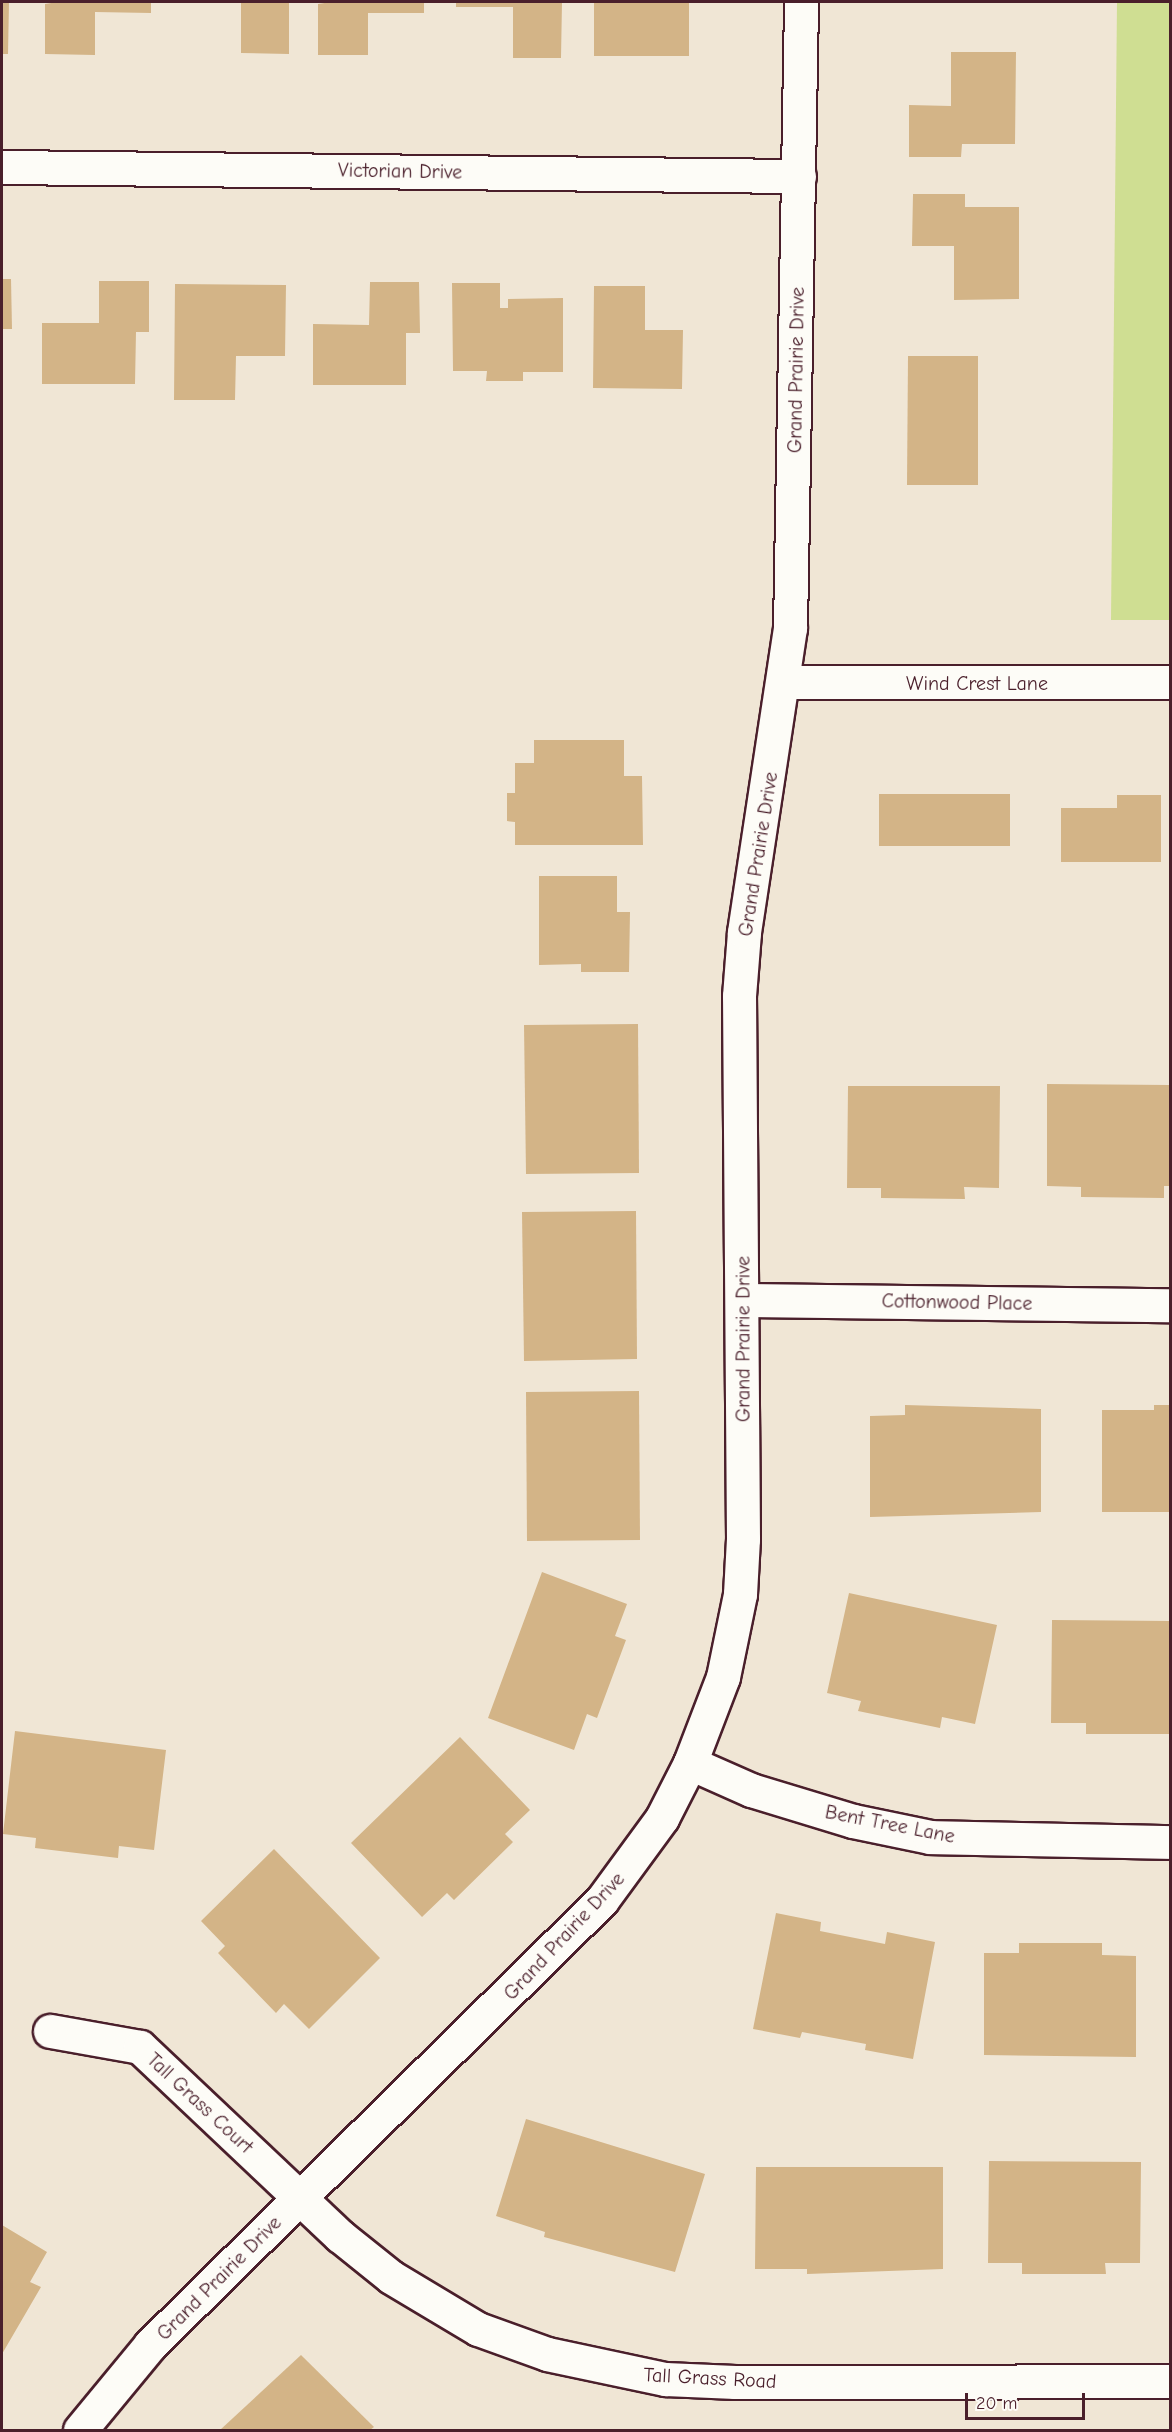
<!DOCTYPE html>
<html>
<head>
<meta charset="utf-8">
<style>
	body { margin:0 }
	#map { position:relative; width:1172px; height:2432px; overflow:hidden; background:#f0e6d5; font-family:"Comic Neue",sans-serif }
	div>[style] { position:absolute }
	.green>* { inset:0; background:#cfde92 }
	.building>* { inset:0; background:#d3b487 }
	.roads { filter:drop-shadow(2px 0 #4a1f2b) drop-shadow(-2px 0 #4a1f2b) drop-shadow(0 2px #4a1f2b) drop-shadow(0 -2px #4a1f2b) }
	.minor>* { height:33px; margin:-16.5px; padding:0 16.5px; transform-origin:16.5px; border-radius:16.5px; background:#fdfcf7 }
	span { translate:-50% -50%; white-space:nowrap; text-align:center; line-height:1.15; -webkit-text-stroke:5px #fdfcf7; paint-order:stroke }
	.street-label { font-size:20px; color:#4a1f2b }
	.frame { position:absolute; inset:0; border:3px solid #4a1f2b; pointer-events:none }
	.scale { position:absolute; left:965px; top:2393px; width:120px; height:27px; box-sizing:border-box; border:3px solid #4a1f2b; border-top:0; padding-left:8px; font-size:18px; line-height:21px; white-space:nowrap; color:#4a1f2b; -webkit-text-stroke:4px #fdfcf7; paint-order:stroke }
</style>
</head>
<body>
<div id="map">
	<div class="green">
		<i style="clip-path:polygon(1117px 2px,1170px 2px,1170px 620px,1111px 620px)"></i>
	</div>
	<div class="building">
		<i style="clip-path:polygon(2px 2px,9px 2px,8px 54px,2px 54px)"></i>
		<i style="clip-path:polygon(58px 2px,151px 2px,151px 13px,95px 12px,95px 55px,45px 54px,45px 4px)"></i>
		<i style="clip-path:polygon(241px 2px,289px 2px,289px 54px,241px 53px)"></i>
		<i style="clip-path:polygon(331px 2px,424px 2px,424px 13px,368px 13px,368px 55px,318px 55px,318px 4px)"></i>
		<i style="clip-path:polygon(456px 2px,562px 2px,561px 58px,513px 58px,513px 7px,456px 7px)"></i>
		<i style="clip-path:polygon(594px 2px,689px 2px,689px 56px,594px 56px)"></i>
		<i style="clip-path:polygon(951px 52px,1016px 52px,1015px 144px,962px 144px,961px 157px,909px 157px,909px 105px,951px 106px)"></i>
		<i style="clip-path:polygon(913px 194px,965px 194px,965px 207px,1019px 207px,1019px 299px,954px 300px,954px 246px,912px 246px)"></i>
		<i style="clip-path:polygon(2px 279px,11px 279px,12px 329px,2px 329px)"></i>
		<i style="clip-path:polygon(99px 281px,149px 281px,149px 332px,136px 332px,135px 384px,42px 384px,42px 323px,99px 323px)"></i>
		<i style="clip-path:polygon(370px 282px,419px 282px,420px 333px,406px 333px,406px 385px,313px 385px,313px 324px,369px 325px)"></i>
		<i style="clip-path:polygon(452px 283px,500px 283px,500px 308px,508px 308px,508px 299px,563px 298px,563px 372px,523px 372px,523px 381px,486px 381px,487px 371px,453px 371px)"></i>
		<i style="clip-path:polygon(175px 284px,286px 285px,285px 356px,236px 356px,235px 400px,174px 400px)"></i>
		<i style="clip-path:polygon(594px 286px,645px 286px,645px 330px,683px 330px,682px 389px,593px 388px)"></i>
		<i style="clip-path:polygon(908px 356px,978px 356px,978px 485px,907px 485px)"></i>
		<i style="clip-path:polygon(534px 740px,624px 740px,624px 776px,642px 776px,643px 845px,515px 845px,515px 822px,507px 821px,507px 793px,515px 793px,515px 763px,534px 763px)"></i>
		<i style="clip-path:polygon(879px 794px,1010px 794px,1010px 846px,879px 846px)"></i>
		<i style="clip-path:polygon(1117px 795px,1161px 795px,1161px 862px,1061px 862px,1061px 808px,1117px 808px)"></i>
		<i style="clip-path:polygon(539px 876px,617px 876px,617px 912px,630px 912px,629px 972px,581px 972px,581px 964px,539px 965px)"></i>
		<i style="clip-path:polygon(638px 1024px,639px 1173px,526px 1174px,524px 1025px)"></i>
		<i style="clip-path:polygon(1047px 1084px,1170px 1085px,1170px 1186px,1164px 1186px,1164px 1198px,1081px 1197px,1081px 1187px,1047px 1186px)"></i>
		<i style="clip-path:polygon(848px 1086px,1000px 1086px,999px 1188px,964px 1187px,965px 1199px,881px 1198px,881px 1188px,847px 1188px)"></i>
		<i style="clip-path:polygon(636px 1211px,637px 1359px,524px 1361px,522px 1212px)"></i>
		<i style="clip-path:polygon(639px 1391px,640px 1540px,527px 1541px,526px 1392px)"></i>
		<i style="clip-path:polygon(905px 1405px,1041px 1409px,1041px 1512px,870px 1517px,870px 1416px,905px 1415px)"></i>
		<i style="clip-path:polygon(1154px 1405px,1170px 1405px,1170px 1512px,1102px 1512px,1102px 1410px,1154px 1410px)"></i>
		<i style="clip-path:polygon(542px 1572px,627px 1604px,615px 1636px,626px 1640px,597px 1718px,587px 1714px,574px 1750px,488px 1718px)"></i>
		<i style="clip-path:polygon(849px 1593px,997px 1625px,975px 1724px,942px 1717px,940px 1728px,858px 1711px,861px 1701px,827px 1693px)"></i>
		<i style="clip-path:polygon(1052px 1620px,1170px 1621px,1169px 1734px,1086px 1734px,1086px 1723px,1051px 1723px)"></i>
		<i style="clip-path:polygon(15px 1731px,166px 1750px,154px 1850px,119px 1846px,118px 1858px,35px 1848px,36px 1838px,3px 1834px)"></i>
		<i style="clip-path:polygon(460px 1737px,530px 1810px,505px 1834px,513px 1842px,454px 1900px,447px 1893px,422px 1917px,351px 1843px)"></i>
		<i style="clip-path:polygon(274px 1849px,380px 1958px,309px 2029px,284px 2004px,276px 2013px,218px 1953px,225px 1946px,201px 1921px)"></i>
		<i style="clip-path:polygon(776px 1913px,821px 1922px,820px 1931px,885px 1944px,887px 1932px,935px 1942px,913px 2059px,865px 2050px,866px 2044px,802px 2032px,800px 2038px,753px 2029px)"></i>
		<i style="clip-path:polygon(1019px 1943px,1102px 1943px,1102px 1955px,1136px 1956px,1136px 2057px,984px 2055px,984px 1953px,1019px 1953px)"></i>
		<i style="clip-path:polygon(526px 2119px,705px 2174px,675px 2272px,544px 2237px,545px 2232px,496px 2216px)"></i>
		<i style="clip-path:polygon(989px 2161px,1141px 2162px,1140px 2263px,1105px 2263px,1106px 2274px,1022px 2274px,1022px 2263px,988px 2263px)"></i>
		<i style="clip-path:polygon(756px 2167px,943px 2167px,943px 2269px,807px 2274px,807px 2269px,755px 2269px)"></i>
		<i style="clip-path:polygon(2px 2225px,47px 2252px,30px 2282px,41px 2287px,2px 2354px)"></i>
		<i style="clip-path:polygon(301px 2355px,374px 2427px,370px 2430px,220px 2430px)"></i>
	</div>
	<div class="roads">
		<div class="minor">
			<i style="left:2px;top:167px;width:797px;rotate:0.65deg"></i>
			<i style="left:784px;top:682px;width:386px"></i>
			<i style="left:743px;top:1300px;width:427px;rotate:0.7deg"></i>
			<i style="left:690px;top:1763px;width:67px;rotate:23.9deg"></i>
			<i style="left:751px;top:1790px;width:107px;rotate:16.9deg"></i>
			<i style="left:853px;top:1821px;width:79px;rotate:11.7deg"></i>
			<i style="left:930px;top:1837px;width:240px;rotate:1.2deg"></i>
			<i style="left:50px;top:2031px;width:91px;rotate:10.1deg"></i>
			<i style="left:140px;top:2047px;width:275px;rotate:43.4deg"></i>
			<i style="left:340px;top:2236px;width:65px;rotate:38.8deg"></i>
			<i style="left:391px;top:2277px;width:101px;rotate:30.9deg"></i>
			<i style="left:478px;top:2329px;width:73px;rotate:19.9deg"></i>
			<i style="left:547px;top:2354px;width:121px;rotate:12deg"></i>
			<i style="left:665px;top:2379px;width:70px;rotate:2.5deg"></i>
			<i style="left:735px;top:2382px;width:435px;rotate:-0.1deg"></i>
			<i style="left:80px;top:2430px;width:110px;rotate:-50.5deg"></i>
			<i style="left:150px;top:2345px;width:634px;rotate:-44.55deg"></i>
			<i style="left:602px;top:1900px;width:102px;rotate:-53.8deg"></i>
			<i style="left:662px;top:1818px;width:62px;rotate:-63deg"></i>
			<i style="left:690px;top:1763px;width:92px;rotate:-69deg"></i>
			<i style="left:723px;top:1677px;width:85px;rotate:-78.4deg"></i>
			<i style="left:740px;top:1594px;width:55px;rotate:-86.9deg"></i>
			<i style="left:743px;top:1539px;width:543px;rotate:-90.42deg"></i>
			<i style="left:739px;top:996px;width:64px;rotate:-85.5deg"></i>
			<i style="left:744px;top:932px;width:307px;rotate:-81.4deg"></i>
			<i style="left:790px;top:628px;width:626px;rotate:-88.99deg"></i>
		</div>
	</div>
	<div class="street-label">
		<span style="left:400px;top:171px;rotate:1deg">Victorian Drive</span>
		<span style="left:796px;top:370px;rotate:-89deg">Grand Prairie Drive</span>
		<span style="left:977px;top:683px">Wind Crest Lane</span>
		<span style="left:758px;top:854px;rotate:-81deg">Grand Prairie Drive</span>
		<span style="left:957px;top:1302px;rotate:1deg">Cottonwood Place</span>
		<span style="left:743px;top:1339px;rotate:-90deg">Grand Prairie Drive</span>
		<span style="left:890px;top:1824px;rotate:11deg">Bent Tree Lane</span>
		<span style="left:564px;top:1936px;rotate:-47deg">Grand Prairie Drive</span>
		<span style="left:200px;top:2103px;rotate:43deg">Tall Grass Court</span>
		<span style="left:219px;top:2278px;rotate:-45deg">Grand Prairie Drive</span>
		<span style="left:710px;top:2378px;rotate:3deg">Tall Grass Road</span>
	</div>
	<div class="frame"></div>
	<div class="scale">20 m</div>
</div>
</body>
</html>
